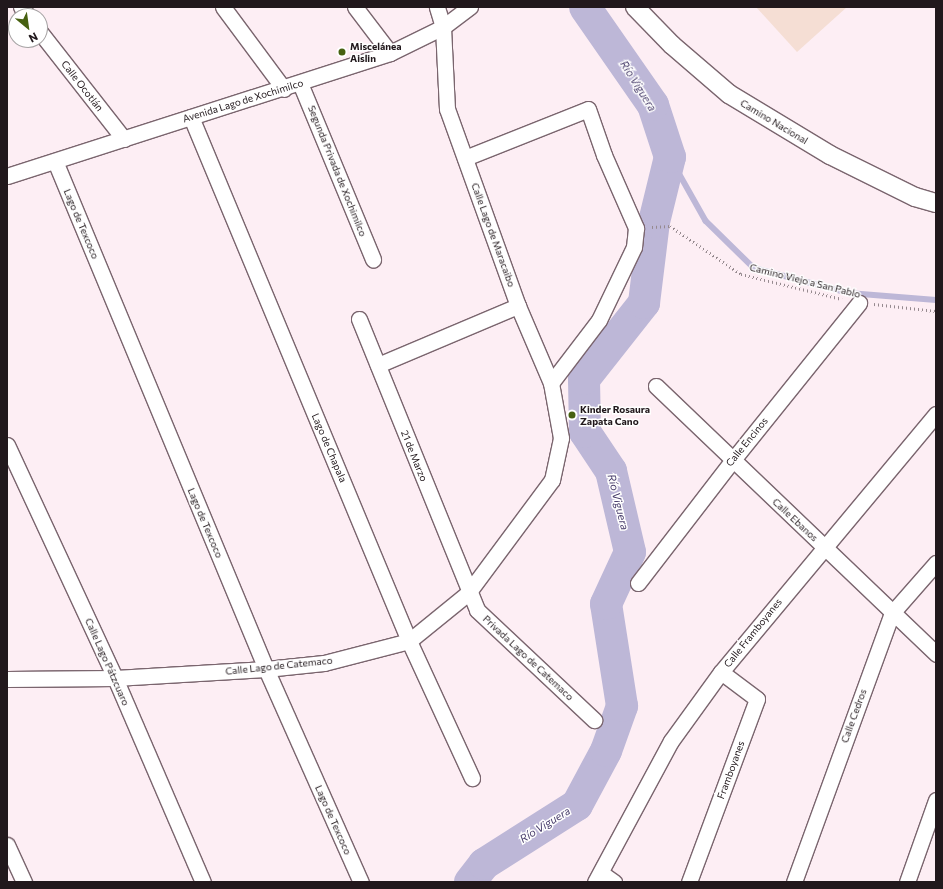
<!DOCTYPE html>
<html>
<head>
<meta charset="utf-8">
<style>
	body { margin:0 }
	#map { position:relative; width:943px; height:889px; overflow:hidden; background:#fdeef4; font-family:Commissioner,sans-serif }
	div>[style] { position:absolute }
	.green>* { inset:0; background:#f5ded4 }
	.stream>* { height:5.5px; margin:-2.75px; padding:0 2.75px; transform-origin:2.75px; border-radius:2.75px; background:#bdb7d7 }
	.river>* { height:32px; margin:-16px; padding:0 16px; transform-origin:16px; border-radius:16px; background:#bdb7d7 }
	.path>* { height:2.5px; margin-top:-1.25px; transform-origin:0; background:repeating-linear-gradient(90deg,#968a8f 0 1px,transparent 0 4px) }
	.roads { filter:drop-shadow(1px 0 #7a656e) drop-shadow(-1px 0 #7a656e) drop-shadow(0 1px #7a656e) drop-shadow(0 -1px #7a656e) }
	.minor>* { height:15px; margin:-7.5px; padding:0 7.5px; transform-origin:7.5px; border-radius:7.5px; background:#fff }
	.tertiary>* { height:18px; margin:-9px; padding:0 9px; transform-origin:9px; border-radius:9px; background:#fff }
	.dots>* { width:11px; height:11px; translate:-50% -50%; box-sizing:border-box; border:2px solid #fff; border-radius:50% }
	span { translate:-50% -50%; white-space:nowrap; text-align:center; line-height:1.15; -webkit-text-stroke:3px #fff; paint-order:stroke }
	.poi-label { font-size:10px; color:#21181c; font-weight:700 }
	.left { translate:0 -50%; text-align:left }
	.street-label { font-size:10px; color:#21181c }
	.water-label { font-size:11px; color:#4b406d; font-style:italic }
	.frame { position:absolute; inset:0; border:8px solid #21181c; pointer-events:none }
	.north { position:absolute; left:8px; top:8px; width:40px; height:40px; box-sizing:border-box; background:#fff; border:1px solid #a6a3a4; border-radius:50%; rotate:151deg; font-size:11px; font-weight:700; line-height:16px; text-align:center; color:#21181c }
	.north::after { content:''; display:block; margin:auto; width:14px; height:18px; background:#476111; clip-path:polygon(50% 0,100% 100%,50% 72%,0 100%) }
</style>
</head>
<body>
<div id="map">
	<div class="green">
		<i style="clip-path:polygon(756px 7px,847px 7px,797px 52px)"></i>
	</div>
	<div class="stream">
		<i style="left:670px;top:157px;width:73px;rotate:60.6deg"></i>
		<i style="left:706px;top:221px;width:67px;rotate:44.4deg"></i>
		<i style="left:754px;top:268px;width:98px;rotate:14.7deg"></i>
		<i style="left:849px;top:293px;width:87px;rotate:4.6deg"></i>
	</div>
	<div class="river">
		<i style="left:470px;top:882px;width:23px;rotate:-52deg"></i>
		<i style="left:484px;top:864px;width:110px;rotate:-32.4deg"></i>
		<i style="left:577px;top:805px;width:61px;rotate:-61.8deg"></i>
		<i style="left:606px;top:751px;width:48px;rotate:-70.4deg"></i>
		<i style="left:622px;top:706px;width:103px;rotate:-98.9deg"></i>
		<i style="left:606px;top:604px;width:57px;rotate:-65.2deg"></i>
		<i style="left:630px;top:552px;width:83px;rotate:-103.2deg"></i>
		<i style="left:611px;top:471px;width:47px;rotate:-123.7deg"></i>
		<i style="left:585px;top:432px;width:53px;rotate:-91.1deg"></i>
		<i style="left:584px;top:379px;width:97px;rotate:-51.7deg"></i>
		<i style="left:644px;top:303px;width:82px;rotate:-83deg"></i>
		<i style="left:654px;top:222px;width:67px;rotate:-76.2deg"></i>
		<i style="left:670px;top:157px;width:55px;rotate:-108.1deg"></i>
		<i style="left:653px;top:105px;width:119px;rotate:-124.8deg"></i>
	</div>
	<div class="path">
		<i style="left:652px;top:227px;width:18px;rotate:-3deg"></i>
		<i style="left:670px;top:226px;width:86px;rotate:34.1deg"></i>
		<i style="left:741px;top:274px;width:104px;rotate:13.9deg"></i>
		<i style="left:874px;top:304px;width:62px;rotate:6.4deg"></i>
	</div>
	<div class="roads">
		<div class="minor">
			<i style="left:21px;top:7px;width:11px;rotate:52deg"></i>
			<i style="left:223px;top:7px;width:102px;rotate:53.4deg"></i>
			<i style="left:355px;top:7px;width:58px;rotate:52.7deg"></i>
			<i style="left:40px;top:32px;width:136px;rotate:51.9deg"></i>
			<i style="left:300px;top:83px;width:191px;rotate:67.5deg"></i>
			<i style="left:191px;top:117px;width:568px;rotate:67.41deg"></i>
			<i style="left:409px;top:641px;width:151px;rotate:65.3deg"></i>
			<i style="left:465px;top:158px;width:132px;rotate:-21.7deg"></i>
			<i style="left:588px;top:109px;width:49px;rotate:70.8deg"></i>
			<i style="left:604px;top:155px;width:80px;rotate:66.3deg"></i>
			<i style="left:636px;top:228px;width:19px;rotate:96deg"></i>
			<i style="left:634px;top:247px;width:81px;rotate:115.6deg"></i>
			<i style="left:599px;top:320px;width:79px;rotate:127.3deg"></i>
			<i style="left:55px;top:161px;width:550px;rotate:67.44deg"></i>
			<i style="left:266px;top:669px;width:233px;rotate:66deg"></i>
			<i style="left:7px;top:176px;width:402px;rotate:-17.8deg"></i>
			<i style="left:390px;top:53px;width:59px;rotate:-26.1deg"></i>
			<i style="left:443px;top:27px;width:34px;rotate:-37deg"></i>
			<i style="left:359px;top:319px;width:314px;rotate:67.9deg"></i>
			<i style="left:477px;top:610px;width:161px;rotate:43.2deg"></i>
			<i style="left:378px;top:365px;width:152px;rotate:-22.9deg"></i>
			<i style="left:656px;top:386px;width:388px;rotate:43.7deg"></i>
			<i style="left:7px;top:445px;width:257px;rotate:65.1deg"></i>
			<i style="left:115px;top:678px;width:222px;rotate:66.7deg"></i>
			<i style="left:638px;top:583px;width:154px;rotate:-52.4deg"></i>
			<i style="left:732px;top:461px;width:203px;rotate:-51.2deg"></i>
			<i style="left:7px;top:679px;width:108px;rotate:-0.5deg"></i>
			<i style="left:115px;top:678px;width:151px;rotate:-3.4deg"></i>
			<i style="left:266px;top:669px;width:58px;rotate:-5.9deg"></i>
			<i style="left:324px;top:663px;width:88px;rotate:-14.5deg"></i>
			<i style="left:409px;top:641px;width:76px;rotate:-39.1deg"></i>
			<i style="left:468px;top:593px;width:141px;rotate:-53.4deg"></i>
			<i style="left:552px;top:480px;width:43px;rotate:-77.9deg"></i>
			<i style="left:561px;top:438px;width:56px;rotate:-100.3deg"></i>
			<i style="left:551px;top:383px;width:84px;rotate:-113.2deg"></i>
			<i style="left:518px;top:306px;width:209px;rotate:-109.8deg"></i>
			<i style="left:447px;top:109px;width:82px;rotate:-92.8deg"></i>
			<i style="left:443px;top:27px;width:21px;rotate:-107deg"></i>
			<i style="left:7px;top:845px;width:41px;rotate:65.3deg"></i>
			<i style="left:601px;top:873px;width:16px;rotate:35deg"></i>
			<i style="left:595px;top:882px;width:160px;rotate:-61.7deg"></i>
			<i style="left:671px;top:741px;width:85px;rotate:-54.1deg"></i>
			<i style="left:721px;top:672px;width:336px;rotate:-50.2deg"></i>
			<i style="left:689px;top:882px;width:195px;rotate:-69.6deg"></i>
			<i style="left:757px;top:699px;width:45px;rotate:-143.1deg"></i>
			<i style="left:794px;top:882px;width:286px;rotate:-70deg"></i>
			<i style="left:892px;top:613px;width:67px;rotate:-48.7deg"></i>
			<i style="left:907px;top:882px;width:87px;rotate:-70.5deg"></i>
		</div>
		<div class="tertiary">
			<i style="left:635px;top:7px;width:53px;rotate:45.8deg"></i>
			<i style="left:672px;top:45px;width:75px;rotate:40.7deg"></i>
			<i style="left:729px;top:94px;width:118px;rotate:31.1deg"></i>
			<i style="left:830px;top:155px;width:95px;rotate:26.3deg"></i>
			<i style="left:915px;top:197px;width:22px;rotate:16deg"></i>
		</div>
	</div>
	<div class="dots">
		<i style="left:342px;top:52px;background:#476111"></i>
		<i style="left:572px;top:415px;background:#476111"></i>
	</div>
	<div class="poi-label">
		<span class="left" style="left:350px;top:52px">Miscelánea<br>Aislin</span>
		<span class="left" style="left:580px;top:415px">Kinder Rosaura<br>Zapata Cano</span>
	</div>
	<div class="street-label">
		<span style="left:82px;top:86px;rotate:52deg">Calle Ocotlán</span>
		<span style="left:243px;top:101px;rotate:-17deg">Avenida Lago de Xochimilco</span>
		<span style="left:774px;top:122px;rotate:31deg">Camino Nacional</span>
		<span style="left:337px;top:171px;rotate:68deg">Segunda Privada de Xochimilco</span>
		<span style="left:81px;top:224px;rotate:67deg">Lago de Texcoco</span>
		<span style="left:493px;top:235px;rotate:70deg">Calle Lago de Maracaibo</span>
		<span style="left:805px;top:281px;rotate:14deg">Camino Viejo a San Pablo</span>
		<span style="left:747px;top:442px;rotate:-51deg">Calle Encinos</span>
		<span style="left:329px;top:448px;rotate:67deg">Lago de Chapala</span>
		<span style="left:414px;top:456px;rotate:68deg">21 de Marzo</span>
		<span style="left:795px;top:520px;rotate:43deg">Calle Ebanos</span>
		<span style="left:205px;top:523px;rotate:67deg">Lago de Texcoco</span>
		<span style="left:753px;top:633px;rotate:-51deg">Calle Framboyanes</span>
		<span style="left:528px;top:658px;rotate:43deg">Privada Lago de Catemaco</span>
		<span style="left:107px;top:662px;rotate:66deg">Calle Lago Pátzcuaro</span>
		<span style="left:279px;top:666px;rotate:-6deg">Calle Lago de Catemaco</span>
		<span style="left:854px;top:716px;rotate:-70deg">Calle Cedros</span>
		<span style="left:731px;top:770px;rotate:-70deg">Framboyanes</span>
		<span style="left:333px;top:820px;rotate:66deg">Lago de Texcoco</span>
	</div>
	<div class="water-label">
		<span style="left:638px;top:86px;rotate:58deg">Río Viguera</span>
		<span style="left:618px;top:502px;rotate:76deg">Río Viguera</span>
		<span style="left:545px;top:825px;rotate:-32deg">Río Viguera</span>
	</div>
	<div class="frame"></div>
	<div class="north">N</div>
</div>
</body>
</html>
